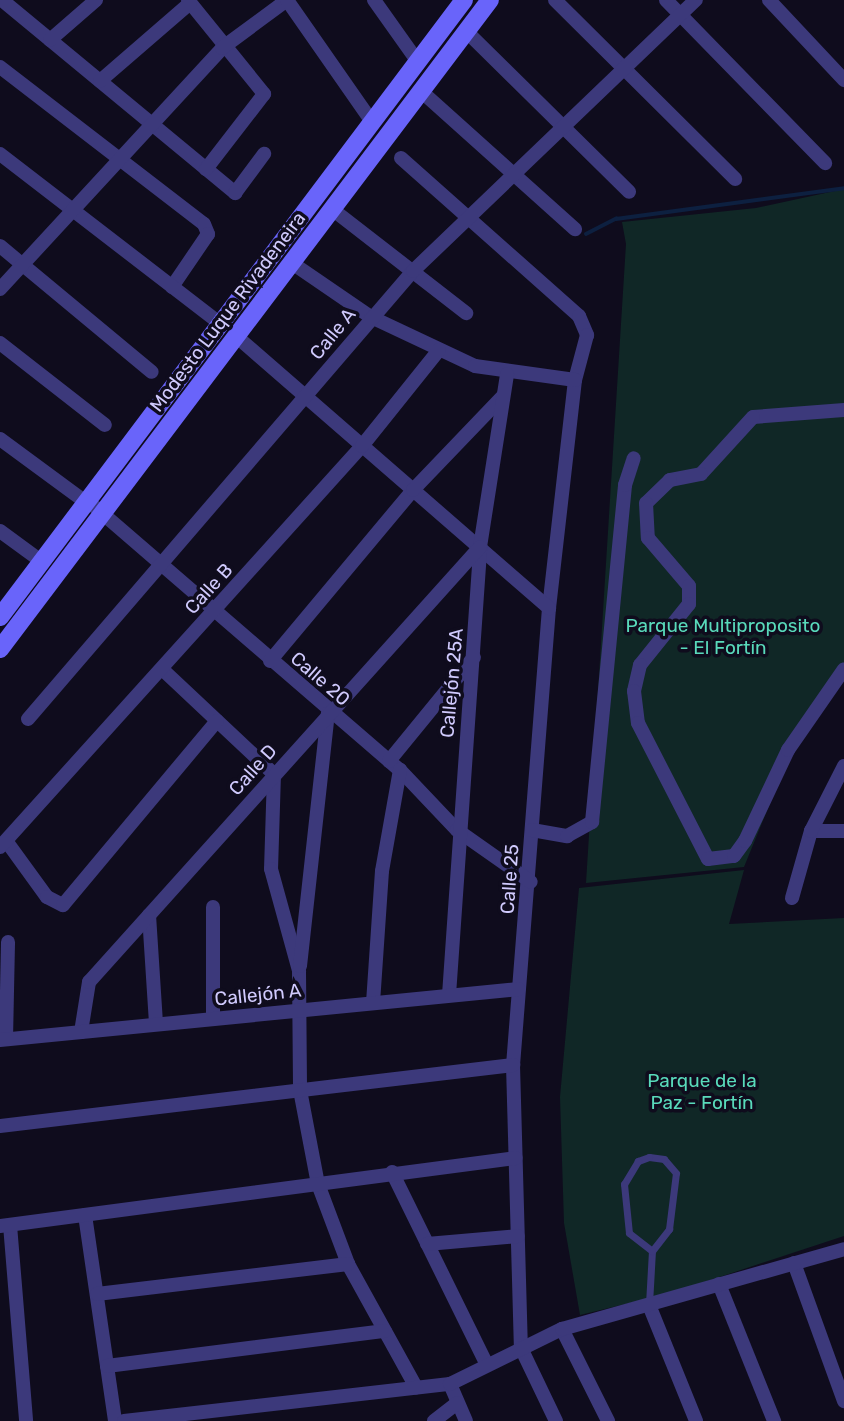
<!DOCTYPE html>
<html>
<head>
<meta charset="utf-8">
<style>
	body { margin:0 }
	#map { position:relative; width:844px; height:1421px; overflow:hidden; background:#0f0c1d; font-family:Rubik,sans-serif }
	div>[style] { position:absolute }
	.green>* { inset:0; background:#102726 }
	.stream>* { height:3.5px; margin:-1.75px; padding:0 1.75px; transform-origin:1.75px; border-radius:1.75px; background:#0d2040 }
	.lane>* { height:7px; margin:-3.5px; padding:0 3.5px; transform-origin:3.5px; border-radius:3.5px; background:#3c397b }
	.street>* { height:14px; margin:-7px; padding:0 7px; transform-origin:7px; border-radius:7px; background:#3c397b }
	.secondary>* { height:18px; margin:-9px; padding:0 9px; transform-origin:9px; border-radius:9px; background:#6964fa }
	span { translate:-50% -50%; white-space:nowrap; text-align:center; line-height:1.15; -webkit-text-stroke:7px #0f0c1d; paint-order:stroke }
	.street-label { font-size:19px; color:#d0cafd }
	.park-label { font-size:19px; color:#59dabb }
</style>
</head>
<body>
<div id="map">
	<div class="green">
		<i style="clip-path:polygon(844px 189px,844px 675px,789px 757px,744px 867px,586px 883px,626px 244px,622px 222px,756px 208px)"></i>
		<i style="clip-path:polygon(744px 870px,729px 924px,844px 918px,844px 1236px,671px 1293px,580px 1315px,564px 1223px,560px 1097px,579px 888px)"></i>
	</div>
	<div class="stream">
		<i style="left:586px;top:234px;width:34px;rotate:-27deg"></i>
		<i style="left:616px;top:219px;width:230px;rotate:-7.7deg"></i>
	</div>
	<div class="lane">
		<i style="left:649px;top:1304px;width:53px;rotate:-86.8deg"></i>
		<i style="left:652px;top:1251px;width:28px;rotate:-52deg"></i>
		<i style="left:669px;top:1229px;width:56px;rotate:-82.9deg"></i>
		<i style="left:676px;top:1173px;width:18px;rotate:-131deg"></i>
		<i style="left:664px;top:1159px;width:15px;rotate:-172deg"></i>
		<i style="left:649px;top:1157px;width:12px;rotate:160deg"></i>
		<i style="left:638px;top:1161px;width:27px;rotate:121deg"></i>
		<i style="left:624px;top:1184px;width:49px;rotate:84.2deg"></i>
		<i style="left:629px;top:1233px;width:29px;rotate:38deg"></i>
	</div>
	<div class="street">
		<i style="left:2px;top:0;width:303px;rotate:39.6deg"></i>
		<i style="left:235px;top:193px;width:49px;rotate:-53.4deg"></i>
		<i style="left:188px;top:0;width:121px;rotate:51deg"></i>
		<i style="left:264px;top:94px;width:95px;rotate:127.7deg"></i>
		<i style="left:374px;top:0;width:76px;rotate:54.6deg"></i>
		<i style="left:555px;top:0;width:254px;rotate:44.8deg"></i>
		<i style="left:666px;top:0;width:228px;rotate:45.7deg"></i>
		<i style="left:769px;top:0;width:110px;rotate:46.8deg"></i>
		<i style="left:466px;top:31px;width:229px;rotate:44.6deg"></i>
		<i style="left:50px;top:40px;width:61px;rotate:-41deg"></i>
		<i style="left:0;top:67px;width:257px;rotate:37.6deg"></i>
		<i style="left:204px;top:224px;width:11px;rotate:68deg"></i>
		<i style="left:208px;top:234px;width:64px;rotate:124.2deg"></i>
		<i style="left:100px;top:81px;width:119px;rotate:-40.9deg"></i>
		<i style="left:421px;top:91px;width:207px;rotate:41.9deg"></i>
		<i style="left:0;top:154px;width:279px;rotate:37.6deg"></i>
		<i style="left:401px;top:158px;width:238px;rotate:41.6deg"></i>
		<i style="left:579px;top:316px;width:21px;rotate:67deg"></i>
		<i style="left:587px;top:335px;width:47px;rotate:104.9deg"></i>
		<i style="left:575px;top:380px;width:229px;rotate:96.5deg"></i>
		<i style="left:549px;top:608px;width:458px;rotate:94.5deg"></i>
		<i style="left:513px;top:1065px;width:283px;rotate:88.4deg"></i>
		<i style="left:521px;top:1348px;width:81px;rotate:64.4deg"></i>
		<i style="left:332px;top:209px;width:170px;rotate:37.8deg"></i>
		<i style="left:0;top:246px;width:197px;rotate:39.7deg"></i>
		<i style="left:292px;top:263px;width:96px;rotate:34.4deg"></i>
		<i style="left:371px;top:317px;width:115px;rotate:25.2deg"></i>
		<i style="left:475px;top:366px;width:101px;rotate:8deg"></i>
		<i style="left:0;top:289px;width:328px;rotate:-47.3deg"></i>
		<i style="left:222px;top:48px;width:81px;rotate:-36.4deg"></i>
		<i style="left:287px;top:0;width:149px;rotate:55.1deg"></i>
		<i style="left:236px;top:336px;width:415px;rotate:41deg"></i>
		<i style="left:0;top:343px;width:133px;rotate:38deg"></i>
		<i style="left:844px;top:410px;width:91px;rotate:175.6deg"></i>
		<i style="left:753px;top:417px;width:77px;rotate:132.4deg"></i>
		<i style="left:701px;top:474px;width:32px;rotate:169deg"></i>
		<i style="left:670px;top:480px;width:33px;rotate:136deg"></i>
		<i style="left:646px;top:503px;width:35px;rotate:87deg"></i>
		<i style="left:648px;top:538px;width:63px;rotate:49.5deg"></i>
		<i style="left:689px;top:586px;width:18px;rotate:90deg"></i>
		<i style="left:689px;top:604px;width:78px;rotate:128.8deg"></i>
		<i style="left:640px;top:665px;width:27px;rotate:103deg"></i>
		<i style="left:634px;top:691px;width:32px;rotate:83deg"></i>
		<i style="left:638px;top:723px;width:153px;rotate:62.8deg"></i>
		<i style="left:708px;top:859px;width:26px;rotate:-7deg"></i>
		<i style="left:734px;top:856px;width:19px;rotate:-54deg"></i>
		<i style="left:745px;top:841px;width:101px;rotate:-64.7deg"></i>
		<i style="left:788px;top:750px;width:98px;rotate:-55.3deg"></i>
		<i style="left:0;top:439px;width:98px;rotate:36.3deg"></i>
		<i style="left:95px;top:507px;width:403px;rotate:40.8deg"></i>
		<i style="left:400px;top:770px;width:83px;rotate:46.5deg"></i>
		<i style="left:457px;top:830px;width:90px;rotate:35.1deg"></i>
		<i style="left:0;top:531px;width:51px;rotate:36.2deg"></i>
		<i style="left:270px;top:661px;width:223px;rotate:-50.1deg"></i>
		<i style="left:413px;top:490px;width:130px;rotate:-46.2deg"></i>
		<i style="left:162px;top:669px;width:154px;rotate:43.2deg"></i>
		<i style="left:274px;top:774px;width:95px;rotate:91.8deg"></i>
		<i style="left:271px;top:869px;width:106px;rotate:74.6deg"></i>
		<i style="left:299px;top:971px;width:119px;rotate:89.5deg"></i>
		<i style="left:300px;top:1090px;width:96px;rotate:79.2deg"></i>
		<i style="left:318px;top:1184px;width:85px;rotate:69.4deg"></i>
		<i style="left:348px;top:1264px;width:141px;rotate:61.1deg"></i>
		<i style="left:28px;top:719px;width:591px;rotate:-49.33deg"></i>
		<i style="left:413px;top:271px;width:392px;rotate:-43.8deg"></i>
		<i style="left:389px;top:761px;width:134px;rotate:-50.7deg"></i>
		<i style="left:532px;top:830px;width:36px;rotate:10deg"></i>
		<i style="left:567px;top:836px;width:29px;rotate:-29deg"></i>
		<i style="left:592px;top:822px;width:339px;rotate:-84.4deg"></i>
		<i style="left:625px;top:485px;width:28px;rotate:-72deg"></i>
		<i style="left:811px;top:831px;width:33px"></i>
		<i style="left:7px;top:842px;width:68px;rotate:54deg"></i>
		<i style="left:47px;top:897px;width:18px;rotate:27deg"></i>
		<i style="left:63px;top:905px;width:240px;rotate:-50.1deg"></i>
		<i style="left:0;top:847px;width:540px;rotate:-47.93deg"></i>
		<i style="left:362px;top:446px;width:123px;rotate:-51.3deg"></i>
		<i style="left:792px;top:898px;width:70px;rotate:-74.2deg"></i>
		<i style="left:811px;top:831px;width:73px;rotate:-63.1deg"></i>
		<i style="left:213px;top:907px;width:112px;rotate:90deg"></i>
		<i style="left:149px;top:915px;width:109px;rotate:86.3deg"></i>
		<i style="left:300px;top:966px;width:254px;rotate:-83.7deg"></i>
		<i style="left:449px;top:995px;width:449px;rotate:-86deg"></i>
		<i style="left:480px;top:547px;width:175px;rotate:-81.1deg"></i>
		<i style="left:373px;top:1003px;width:132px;rotate:-86.1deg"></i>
		<i style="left:382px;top:871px;width:103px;rotate:-79.9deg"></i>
		<i style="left:81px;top:1032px;width:51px;rotate:-80.9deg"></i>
		<i style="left:89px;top:982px;width:585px;rotate:-48.05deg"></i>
		<i style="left:6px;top:1039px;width:97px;rotate:-88.8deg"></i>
		<i style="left:0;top:1040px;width:521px;rotate:-5.61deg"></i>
		<i style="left:0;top:1126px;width:517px;rotate:-6.78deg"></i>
		<i style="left:392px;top:1172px;width:215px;rotate:63.8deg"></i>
		<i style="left:85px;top:1215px;width:208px;rotate:81.7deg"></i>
		<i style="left:10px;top:1225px;width:197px;rotate:85.3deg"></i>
		<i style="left:0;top:1226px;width:520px;rotate:-7.51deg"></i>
		<i style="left:427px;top:1244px;width:91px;rotate:-5deg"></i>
		<i style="left:794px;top:1263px;width:147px;rotate:70.1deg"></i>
		<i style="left:719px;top:1284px;width:148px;rotate:68.1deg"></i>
		<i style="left:97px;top:1294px;width:253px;rotate:-6.8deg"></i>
		<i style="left:649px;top:1305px;width:125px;rotate:67.9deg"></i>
		<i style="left:562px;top:1329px;width:103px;rotate:63.4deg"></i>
		<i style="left:107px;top:1366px;width:280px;rotate:-7.2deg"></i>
		<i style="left:450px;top:1384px;width:40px;rotate:66.6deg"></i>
		<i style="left:124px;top:1421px;width:328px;rotate:-6.5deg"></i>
		<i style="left:450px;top:1384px;width:125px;rotate:-26.2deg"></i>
		<i style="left:562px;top:1329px;width:293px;rotate:-15.8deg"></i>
		<i style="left:434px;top:1421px;width:29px;rotate:-38deg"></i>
	</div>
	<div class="secondary">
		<i style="left:0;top:617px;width:772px;rotate:-53.06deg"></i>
		<i style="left:0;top:649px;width:813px;rotate:-52.95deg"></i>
	</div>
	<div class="street-label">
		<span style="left:228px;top:312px;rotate:-53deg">Modesto Luque Rivadeneira</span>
		<span style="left:333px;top:334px;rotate:-51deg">Calle A</span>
		<span style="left:209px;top:589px;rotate:-48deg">Calle B</span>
		<span style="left:320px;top:679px;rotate:41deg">Calle 20</span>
		<span style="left:452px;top:683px;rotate:-85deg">Callejón 25A</span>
		<span style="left:253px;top:770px;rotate:-48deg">Calle D</span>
		<span style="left:510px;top:879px;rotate:-86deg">Calle 25</span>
		<span style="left:258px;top:995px;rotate:-6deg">Callejón A</span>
	</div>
	<div class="park-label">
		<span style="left:723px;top:637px">Parque Multiproposito<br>- El Fortín</span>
		<span style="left:702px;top:1092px">Parque de la<br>Paz - Fortín</span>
	</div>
</div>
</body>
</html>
